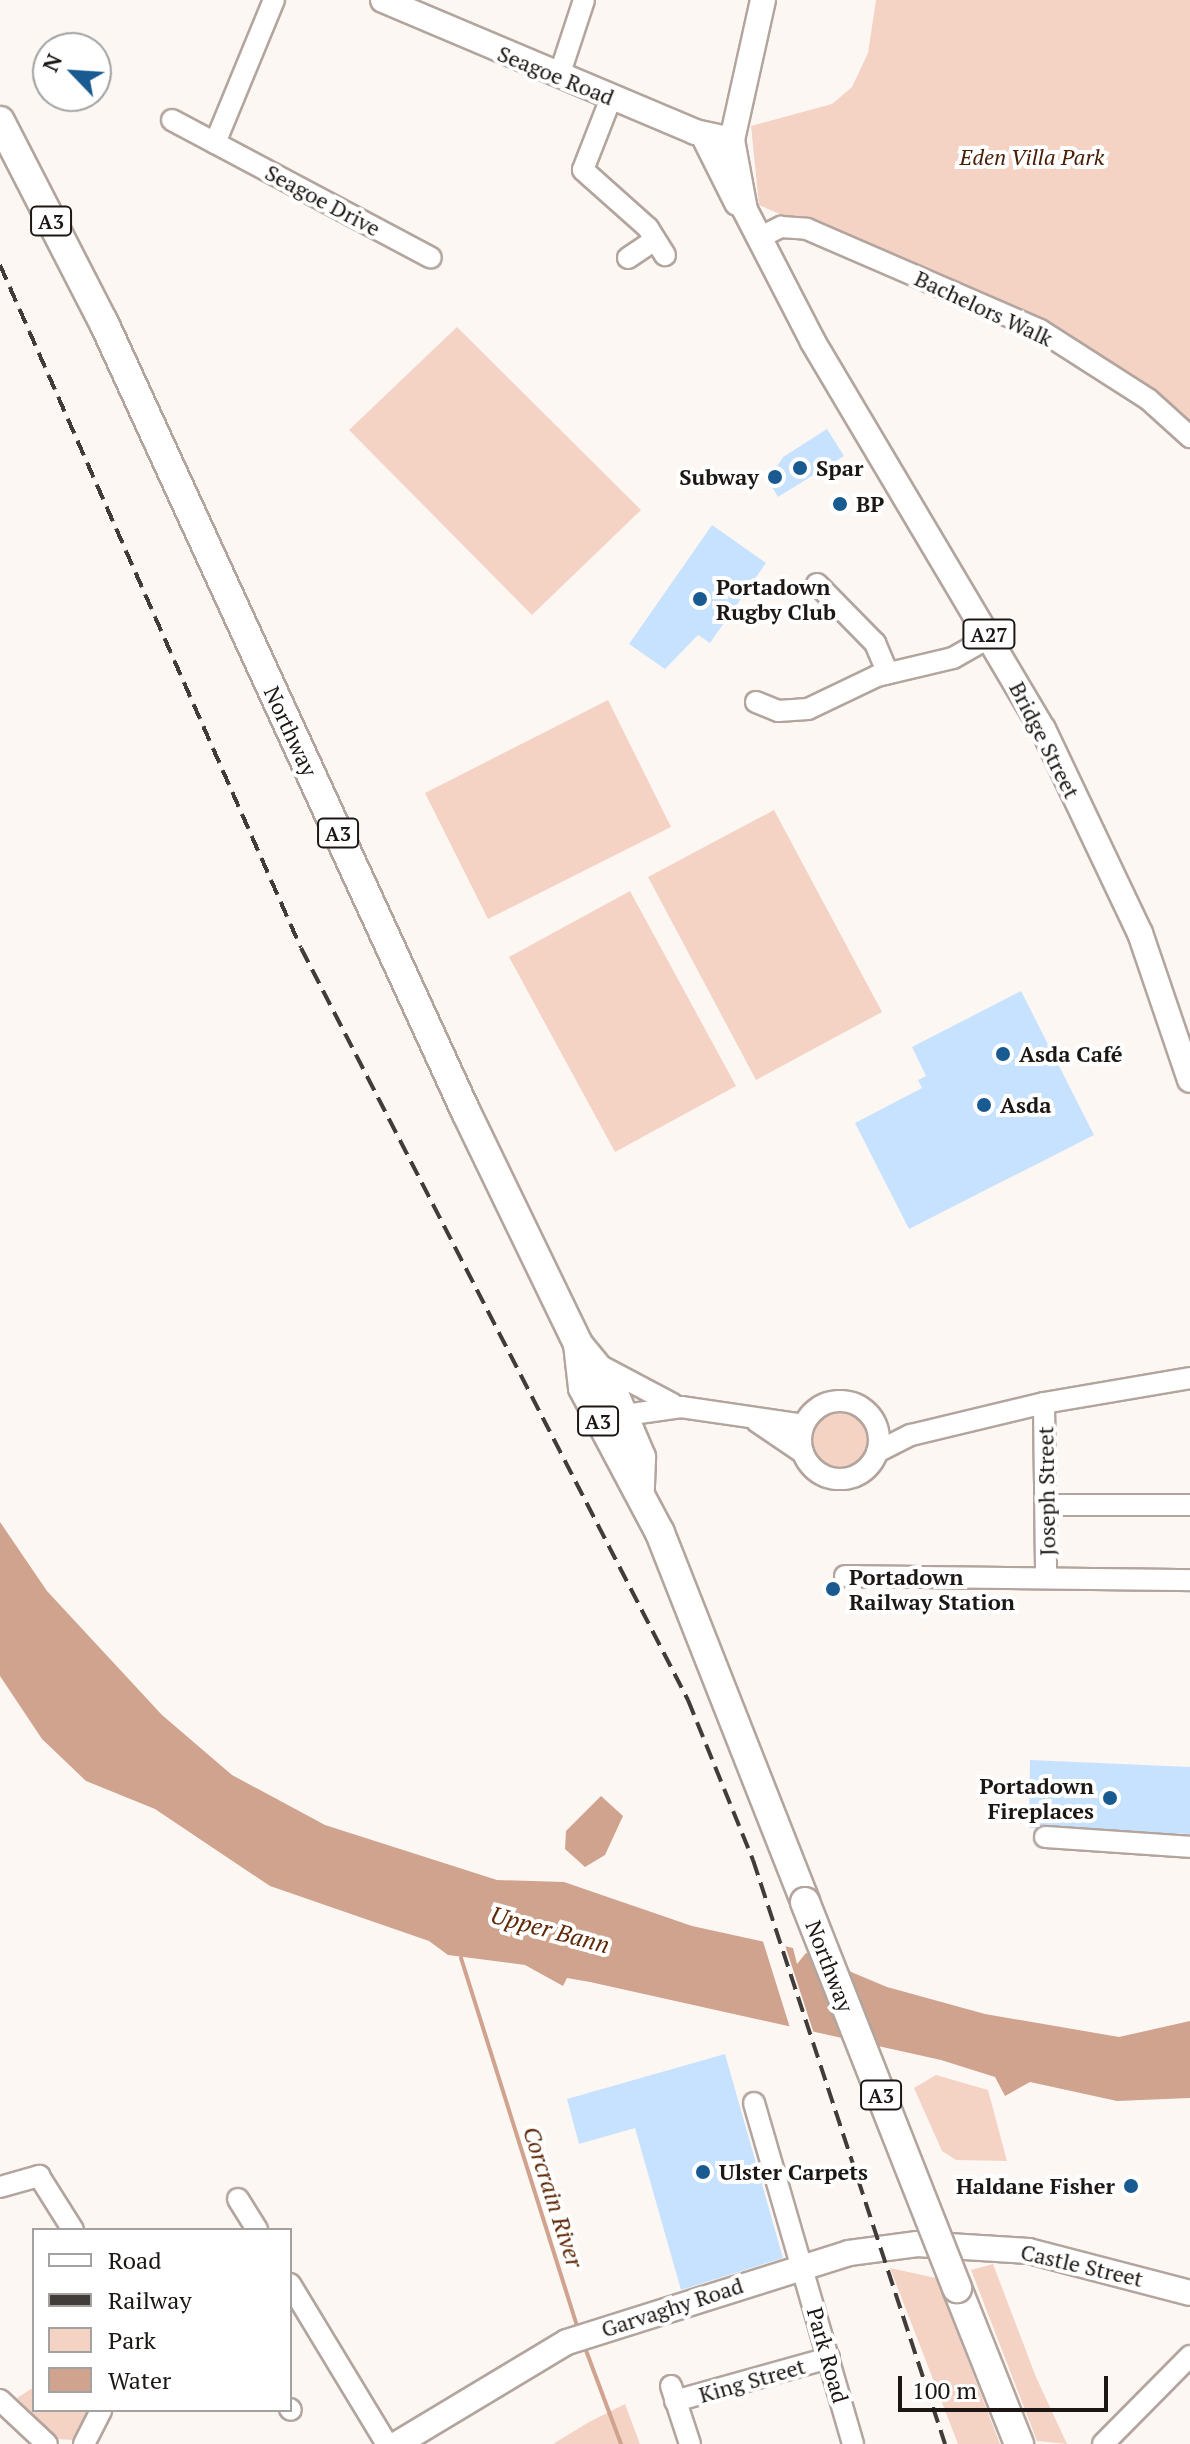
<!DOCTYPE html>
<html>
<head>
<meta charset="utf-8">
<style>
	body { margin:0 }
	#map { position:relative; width:1190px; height:2444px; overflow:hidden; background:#fdf7f4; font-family:"PT Serif",serif }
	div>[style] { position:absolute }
	.green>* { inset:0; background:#f4d3c4 }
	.round { border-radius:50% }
	.water>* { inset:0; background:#cfa38e }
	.pier>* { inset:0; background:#fdf7f4 }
	.stream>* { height:4px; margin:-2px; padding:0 2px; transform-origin:2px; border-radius:2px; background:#cfa38e }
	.building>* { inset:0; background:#c7e2fe }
	.roads { filter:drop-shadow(2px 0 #b3a59e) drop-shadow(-2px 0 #b3a59e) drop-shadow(0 2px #b3a59e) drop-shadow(0 -2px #b3a59e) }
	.minor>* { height:20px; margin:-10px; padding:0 10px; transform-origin:10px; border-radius:10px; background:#fff }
	.minor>.ring { margin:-10px; padding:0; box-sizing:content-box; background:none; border:20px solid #fff; border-radius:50% }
	.major>* { height:24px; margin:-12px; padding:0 12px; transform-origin:12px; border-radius:12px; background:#fff }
	.highway>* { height:28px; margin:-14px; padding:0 14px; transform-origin:14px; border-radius:14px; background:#fff }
	.rail>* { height:4px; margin-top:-2px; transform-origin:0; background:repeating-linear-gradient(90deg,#413c39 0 16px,transparent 0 24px) }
	.bridges { filter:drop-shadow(2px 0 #b3a59e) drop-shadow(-2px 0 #b3a59e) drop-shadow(0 2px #b3a59e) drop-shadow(0 -2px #b3a59e) }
	.highway-bridge>* { height:28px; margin:-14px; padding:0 14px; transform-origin:14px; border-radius:14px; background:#fff }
	.dots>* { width:22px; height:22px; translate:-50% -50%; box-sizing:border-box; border:4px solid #fff; border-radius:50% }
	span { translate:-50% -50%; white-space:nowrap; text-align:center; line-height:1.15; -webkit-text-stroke:8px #fff; paint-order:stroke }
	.shield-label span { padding:2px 6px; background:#fff; border:2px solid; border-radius:6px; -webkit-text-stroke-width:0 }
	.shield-label { font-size:20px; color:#1c1714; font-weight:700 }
	.street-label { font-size:22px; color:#1c1714 }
	.park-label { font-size:22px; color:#492007; font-style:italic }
	.poi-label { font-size:22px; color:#1c1714; font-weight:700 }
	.left { translate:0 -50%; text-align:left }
	.right { translate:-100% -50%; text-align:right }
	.water-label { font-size:24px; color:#5f2907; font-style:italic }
	.legend { position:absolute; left:32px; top:2228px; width:260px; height:184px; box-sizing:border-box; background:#fff; border:2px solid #a4a2a1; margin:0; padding:10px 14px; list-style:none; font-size:24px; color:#1c1714 }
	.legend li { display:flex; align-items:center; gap:16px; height:40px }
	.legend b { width:40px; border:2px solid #a4a2a1 }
	.north { position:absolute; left:32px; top:32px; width:80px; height:80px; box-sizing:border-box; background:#fff; border:2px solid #a4a2a1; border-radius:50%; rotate:295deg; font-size:22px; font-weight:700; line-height:32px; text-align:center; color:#1c1714 }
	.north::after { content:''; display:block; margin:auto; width:28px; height:36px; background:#195a90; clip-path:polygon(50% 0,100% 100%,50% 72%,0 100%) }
	.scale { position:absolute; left:898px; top:2376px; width:210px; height:36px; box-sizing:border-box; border:4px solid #1c1714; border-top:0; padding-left:10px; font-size:24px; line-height:28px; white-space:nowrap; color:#1c1714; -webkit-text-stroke:6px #fff; paint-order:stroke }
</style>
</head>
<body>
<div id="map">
	<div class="green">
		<i style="clip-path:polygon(876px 0,1190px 0,1190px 437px,1040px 330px,759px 205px,751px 126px,832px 104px,852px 87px,868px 53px)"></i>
		<i style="clip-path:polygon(457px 327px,641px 510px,532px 615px,349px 430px)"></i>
		<i style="clip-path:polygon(608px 700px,671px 827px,488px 919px,425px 793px)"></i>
		<i style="clip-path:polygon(774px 810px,882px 1012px,756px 1080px,648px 877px)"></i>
		<i style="clip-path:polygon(630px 891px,736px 1086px,615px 1152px,509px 957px)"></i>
		<i class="round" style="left:810px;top:1412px;width:58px;height:58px"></i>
		<i style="clip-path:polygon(936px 2075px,988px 2090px,1007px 2161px,956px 2160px,942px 2151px,914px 2088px)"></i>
		<i style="clip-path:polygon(993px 2264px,1036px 2377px,1067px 2444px,1037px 2441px,971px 2270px)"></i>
		<i style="clip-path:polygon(890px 2268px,936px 2278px,1000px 2444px,958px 2444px)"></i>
		<i style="clip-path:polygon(34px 2387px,34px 2410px,91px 2410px,73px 2440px,57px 2439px,17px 2398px)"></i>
		<i style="clip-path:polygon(625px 2404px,640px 2444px,553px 2444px,589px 2422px)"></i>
	</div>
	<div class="water">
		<i style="clip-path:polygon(0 1522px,47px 1591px,162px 1715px,232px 1775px,325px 1825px,497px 1880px,564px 1882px,692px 1926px,793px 1948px,797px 1964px,806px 1953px,887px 1987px,985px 2014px,1119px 2037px,1190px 2021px,1190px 2098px,1117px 2101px,1030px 2082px,1005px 2096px,995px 2077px,941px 2060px,590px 1982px,567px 1978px,563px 1986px,525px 1965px,448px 1955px,429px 1941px,270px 1886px,155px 1809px,86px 1781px,42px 1739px,0 1676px)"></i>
		<i style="clip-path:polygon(601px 1796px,623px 1816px,605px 1855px,585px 1867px,565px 1849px,566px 1831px)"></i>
	</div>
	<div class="pier">
		<i style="clip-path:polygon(761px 1935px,784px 1942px,815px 2037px,791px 2031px)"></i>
	</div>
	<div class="stream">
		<i style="left:461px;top:1958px;width:389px;rotate:72.5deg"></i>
		<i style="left:584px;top:2345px;width:106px;rotate:69.5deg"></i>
	</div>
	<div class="building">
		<i style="clip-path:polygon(827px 429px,844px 456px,778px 497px,768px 480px,783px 457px)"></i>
		<i style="clip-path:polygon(712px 525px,766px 563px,710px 643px,698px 635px,665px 669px,629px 644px)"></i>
		<i style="clip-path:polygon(1021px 991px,1094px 1135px,909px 1229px,855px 1123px,922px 1088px,918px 1080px,926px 1076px,912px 1047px)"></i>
		<i style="clip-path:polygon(1030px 1760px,1190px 1767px,1190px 1834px,1029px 1828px)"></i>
		<i style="clip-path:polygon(725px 2054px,783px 2258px,681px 2290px,635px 2128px,579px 2144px,567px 2099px)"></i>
	</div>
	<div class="roads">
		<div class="minor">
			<i style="left:559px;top:76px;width:80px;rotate:-71.8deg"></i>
			<i style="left:611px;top:98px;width:77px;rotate:111.3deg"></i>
			<i style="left:583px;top:170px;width:87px;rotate:41.7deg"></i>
			<i style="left:648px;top:228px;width:32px;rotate:58deg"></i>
			<i style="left:172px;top:120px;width:293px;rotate:28deg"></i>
			<i style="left:215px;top:143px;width:155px;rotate:-67.6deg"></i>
			<i style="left:759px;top:238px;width:25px;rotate:-27deg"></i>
			<i style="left:781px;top:227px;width:26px;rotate:4deg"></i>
			<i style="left:807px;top:229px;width:254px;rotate:23.4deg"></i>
			<i style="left:1040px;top:330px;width:128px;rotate:32.6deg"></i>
			<i style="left:1148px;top:399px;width:57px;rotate:42.1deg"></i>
			<i style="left:628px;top:258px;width:30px;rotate:-34deg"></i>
			<i style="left:817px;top:584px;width:83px;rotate:45.5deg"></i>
			<i style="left:875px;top:643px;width:33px;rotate:67deg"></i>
			<i style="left:756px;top:702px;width:24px;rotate:22deg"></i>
			<i style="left:778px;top:711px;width:30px;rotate:-4deg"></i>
			<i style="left:808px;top:709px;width:76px;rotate:-25.6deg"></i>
			<i style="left:877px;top:676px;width:78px;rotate:-13.3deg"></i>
			<i style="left:953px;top:658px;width:43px;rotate:-29.6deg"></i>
			<i style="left:603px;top:1367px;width:79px;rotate:27.9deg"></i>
			<i class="ring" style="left:801px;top:1401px;width:58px;height:58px"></i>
			<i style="left:1044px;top:1403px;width:175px;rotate:89.3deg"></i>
			<i style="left:611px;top:1417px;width:71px;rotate:-8.1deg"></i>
			<i style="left:681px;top:1407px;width:124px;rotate:8.3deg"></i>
			<i style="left:756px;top:1421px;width:57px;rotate:34.2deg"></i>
			<i style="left:877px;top:1452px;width:38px;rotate:-27deg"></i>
			<i style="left:911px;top:1435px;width:137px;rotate:-13.5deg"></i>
			<i style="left:1044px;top:1403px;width:148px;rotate:-9.7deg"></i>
			<i style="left:1046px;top:1505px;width:144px"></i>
			<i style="left:845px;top:1576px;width:345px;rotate:0.7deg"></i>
			<i style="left:1045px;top:1837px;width:145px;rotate:3.9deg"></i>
			<i style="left:754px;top:2103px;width:355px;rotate:73.8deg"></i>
			<i style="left:0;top:2187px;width:41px;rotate:-15.8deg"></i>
			<i style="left:39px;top:2176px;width:64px;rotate:57.8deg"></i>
			<i style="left:238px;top:2199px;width:36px;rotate:58deg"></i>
			<i style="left:290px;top:2284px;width:187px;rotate:58.8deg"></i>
			<i style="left:671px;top:2386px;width:61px;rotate:71.9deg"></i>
			<i style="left:0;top:2400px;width:64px;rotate:43.1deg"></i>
			<i style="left:675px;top:2401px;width:160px;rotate:-15.6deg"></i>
			<i style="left:290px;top:2409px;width:1px;rotate:45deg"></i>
			<i style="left:84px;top:2444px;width:38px;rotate:-63deg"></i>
			<i style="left:1103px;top:2444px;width:124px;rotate:-45.3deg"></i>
		</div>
		<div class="major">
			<i style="left:383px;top:0;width:339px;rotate:22.9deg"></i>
			<i style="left:695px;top:132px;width:38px;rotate:12deg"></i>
			<i style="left:763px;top:0;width:143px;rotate:102.5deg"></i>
			<i style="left:732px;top:140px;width:71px;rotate:79.5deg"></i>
			<i style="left:745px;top:210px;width:148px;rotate:62.7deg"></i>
			<i style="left:813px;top:342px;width:450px;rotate:59.3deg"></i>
			<i style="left:1043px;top:729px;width:226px;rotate:64.6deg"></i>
			<i style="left:1140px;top:933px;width:155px;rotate:71.2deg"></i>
			<i style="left:703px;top:135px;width:76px;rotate:63.4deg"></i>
			<i style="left:397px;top:2444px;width:198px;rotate:-31deg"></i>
			<i style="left:567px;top:2342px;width:296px;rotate:-17.5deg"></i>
			<i style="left:849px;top:2253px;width:69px;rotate:-7.5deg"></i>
			<i style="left:917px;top:2244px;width:112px;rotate:3.6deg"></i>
			<i style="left:1029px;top:2251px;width:166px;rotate:14.6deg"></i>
		</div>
		<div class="highway">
			<i style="left:0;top:121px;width:225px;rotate:62.8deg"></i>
			<i style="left:103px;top:321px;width:870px;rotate:65.35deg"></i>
			<i style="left:466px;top:1112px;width:258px;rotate:64.2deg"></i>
			<i style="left:578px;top:1344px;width:49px;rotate:50.8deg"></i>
			<i style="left:609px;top:1382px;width:82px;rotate:66.9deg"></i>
			<i style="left:641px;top:1457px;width:32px;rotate:92deg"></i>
			<i style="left:578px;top:1344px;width:44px;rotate:83.5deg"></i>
			<i style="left:583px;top:1388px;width:164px;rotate:62deg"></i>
			<i style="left:660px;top:1533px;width:396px;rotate:68.5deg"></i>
			<i style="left:957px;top:2288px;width:168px;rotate:68.3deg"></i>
		</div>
	</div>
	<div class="rail">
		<i style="left:0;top:265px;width:746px;rotate:66.22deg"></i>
		<i style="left:301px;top:948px;width:846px;rotate:62.77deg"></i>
		<i style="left:688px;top:1700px;width:173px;rotate:67.9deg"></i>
		<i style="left:753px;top:1860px;width:615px;rotate:71.8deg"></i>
	</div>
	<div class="bridges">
		<div class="highway-bridge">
			<i style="left:805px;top:1902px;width:415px;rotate:68.5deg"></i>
		</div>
	</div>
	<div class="dots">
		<i style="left:800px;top:468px;background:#195a90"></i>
		<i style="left:775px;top:477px;background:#195a90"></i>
		<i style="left:840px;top:504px;background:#195a90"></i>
		<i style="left:700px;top:599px;background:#195a90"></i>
		<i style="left:1003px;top:1054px;background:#195a90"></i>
		<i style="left:984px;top:1105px;background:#195a90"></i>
		<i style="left:833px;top:1589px;background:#195a90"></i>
		<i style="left:1110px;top:1798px;background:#195a90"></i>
		<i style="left:703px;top:2172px;background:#195a90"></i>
		<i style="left:1131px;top:2186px;background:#195a90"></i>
	</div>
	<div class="shield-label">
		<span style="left:51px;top:221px">A3</span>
		<span style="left:989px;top:634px">A27</span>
		<span style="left:338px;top:833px">A3</span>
		<span style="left:598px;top:1421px">A3</span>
		<span style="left:881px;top:2095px">A3</span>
	</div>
	<div class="street-label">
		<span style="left:556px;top:75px;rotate:22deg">Seagoe Road</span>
		<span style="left:323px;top:200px;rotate:28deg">Seagoe Drive</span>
		<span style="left:984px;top:308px;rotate:25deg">Bachelors Walk</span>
		<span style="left:291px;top:731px;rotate:65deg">Northway</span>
		<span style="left:1045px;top:740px;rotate:63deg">Bridge Street</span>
		<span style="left:1046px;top:1491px;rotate:-91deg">Joseph Street</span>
		<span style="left:830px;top:1966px;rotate:69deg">Northway</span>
		<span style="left:1082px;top:2265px;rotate:13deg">Castle Street</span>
		<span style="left:672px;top:2307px;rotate:-18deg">Garvaghy Road</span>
		<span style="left:828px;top:2355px;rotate:74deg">Park Road</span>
		<span style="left:752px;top:2380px;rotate:-16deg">King Street</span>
	</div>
	<div class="park-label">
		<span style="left:1032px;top:157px">Eden Villa Park</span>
	</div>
	<div class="poi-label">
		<span class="left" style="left:816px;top:468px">Spar</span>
		<span class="right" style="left:759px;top:477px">Subway</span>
		<span class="left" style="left:856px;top:504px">BP</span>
		<span class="left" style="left:716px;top:599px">Portadown<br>Rugby Club</span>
		<span class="left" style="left:1019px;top:1054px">Asda Café</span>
		<span class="left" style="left:1000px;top:1105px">Asda</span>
		<span class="left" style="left:849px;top:1589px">Portadown<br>Railway Station</span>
		<span class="right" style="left:1094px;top:1798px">Portadown<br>Fireplaces</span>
		<span class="left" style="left:719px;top:2172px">Ulster Carpets</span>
		<span class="right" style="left:1115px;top:2186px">Haldane Fisher</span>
	</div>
	<div class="water-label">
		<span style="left:550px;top:1930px;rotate:15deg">Upper Bann</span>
		<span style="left:553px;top:2197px;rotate:72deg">Corcrain River</span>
	</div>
	<ul class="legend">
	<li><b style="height:10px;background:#fff"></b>Road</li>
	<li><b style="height:10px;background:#413c39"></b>Railway</li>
	<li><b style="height:22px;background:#f4d3c4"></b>Park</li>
	<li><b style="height:22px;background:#cfa38e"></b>Water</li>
	</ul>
	<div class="north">N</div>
	<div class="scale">100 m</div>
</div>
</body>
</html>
